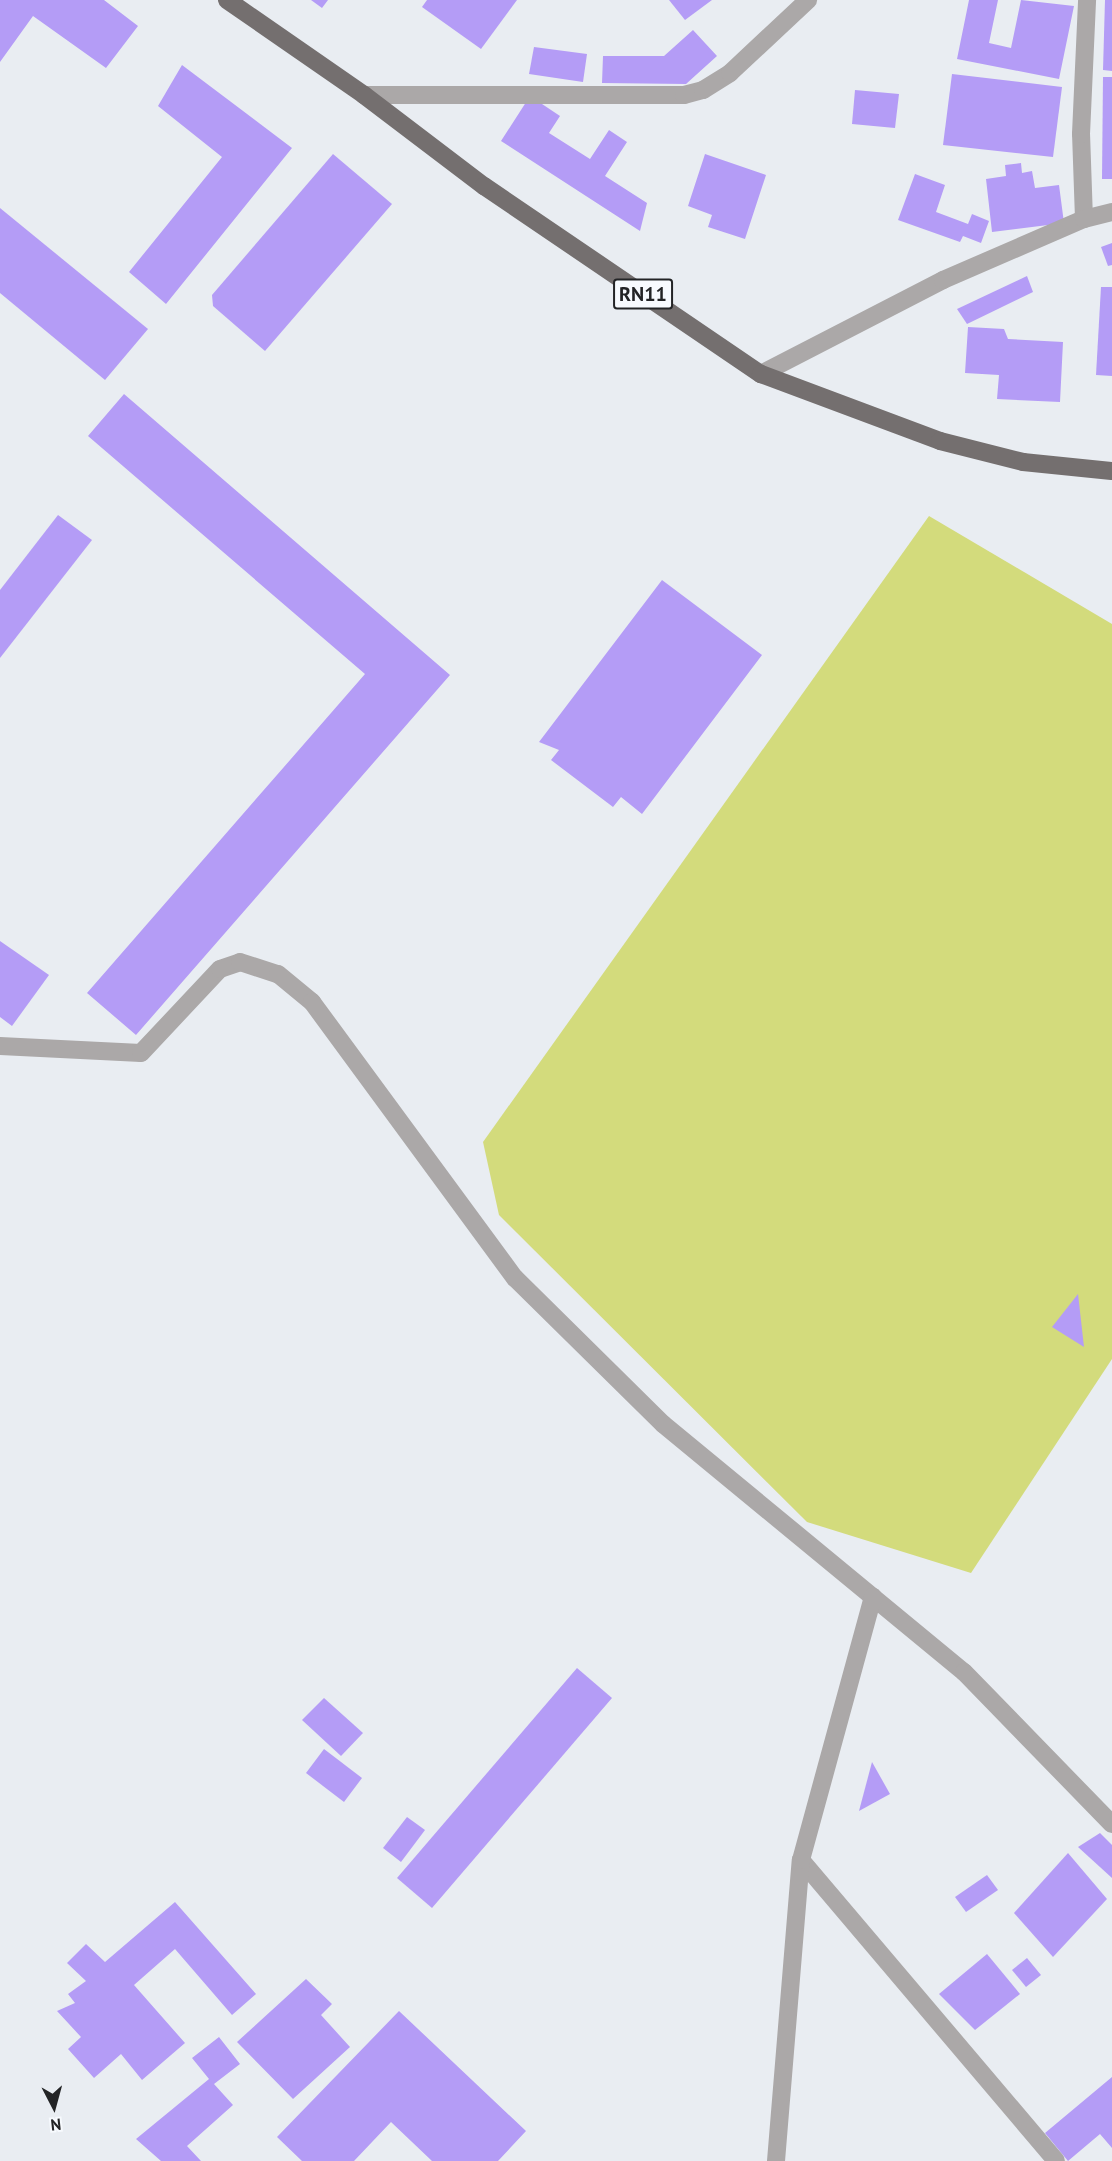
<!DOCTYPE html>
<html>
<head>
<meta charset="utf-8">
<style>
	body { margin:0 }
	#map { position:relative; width:1112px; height:2161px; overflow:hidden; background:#e9edf2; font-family:"PT Sans",sans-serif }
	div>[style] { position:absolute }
	.green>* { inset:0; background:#d3db7c }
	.building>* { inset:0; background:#b49cf6 }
	.minor>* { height:18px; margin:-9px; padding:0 9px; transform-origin:9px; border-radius:9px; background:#aba8a8 }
	.primary>* { height:18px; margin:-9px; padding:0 9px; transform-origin:9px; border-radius:9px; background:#746f6f }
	span { translate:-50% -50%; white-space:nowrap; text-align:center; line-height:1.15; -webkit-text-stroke:4.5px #f7fafe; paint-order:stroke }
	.shield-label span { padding:2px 4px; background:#f7fafe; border:2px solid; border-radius:4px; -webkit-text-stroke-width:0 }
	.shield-label { font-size:20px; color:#232426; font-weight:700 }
	.north { position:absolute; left:24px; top:2077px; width:60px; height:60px; -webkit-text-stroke:4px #f7fafe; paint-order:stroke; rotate:174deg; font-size:16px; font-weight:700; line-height:24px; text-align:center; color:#232426 }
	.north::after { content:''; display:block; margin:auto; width:21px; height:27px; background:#232426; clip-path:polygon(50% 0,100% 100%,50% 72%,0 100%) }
</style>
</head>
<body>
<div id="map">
	<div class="green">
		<i style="clip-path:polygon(929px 516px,1112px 624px,1112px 1359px,971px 1573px,807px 1522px,499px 1215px,483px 1142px)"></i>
	</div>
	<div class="building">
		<i style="clip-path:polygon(0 0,104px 0,138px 26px,106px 68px,33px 16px,0 62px)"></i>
		<i style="clip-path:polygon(311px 0,328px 0,322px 8px)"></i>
		<i style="clip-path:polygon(427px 0,517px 0,481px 49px,422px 7px)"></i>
		<i style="clip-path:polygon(669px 0,712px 0,685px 20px)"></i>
		<i style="clip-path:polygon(969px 0,998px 0,989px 43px,1011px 48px,1021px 0,1074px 6px,1059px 79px,957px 59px)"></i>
		<i style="clip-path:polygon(1105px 0,1112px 0,1112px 71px,1103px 70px)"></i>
		<i style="clip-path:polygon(693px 30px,717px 56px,686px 84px,602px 83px,603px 56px,664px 56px)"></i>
		<i style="clip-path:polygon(534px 47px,587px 54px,583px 82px,529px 74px)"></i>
		<i style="clip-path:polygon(182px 65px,292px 148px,166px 304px,129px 272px,222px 157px,158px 106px)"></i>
		<i style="clip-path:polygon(952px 74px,1062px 87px,1053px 157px,943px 145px)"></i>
		<i style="clip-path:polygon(1103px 77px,1112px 77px,1112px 179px,1102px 179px)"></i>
		<i style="clip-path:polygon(855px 90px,899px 94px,895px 128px,852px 124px)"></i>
		<i style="clip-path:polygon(530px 96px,560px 116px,549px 133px,590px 159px,609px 130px,627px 142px,605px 176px,647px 203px,640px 231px,501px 141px)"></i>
		<i style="clip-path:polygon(333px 154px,392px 204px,265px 351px,213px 306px,212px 295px)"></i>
		<i style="clip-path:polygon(705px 154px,766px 175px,745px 239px,708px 227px,712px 215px,688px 206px)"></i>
		<i style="clip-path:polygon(1021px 163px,1022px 173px,1032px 171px,1035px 188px,1059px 185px,1064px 223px,992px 232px,986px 179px,1006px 176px,1005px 165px)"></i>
		<i style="clip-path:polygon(915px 174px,945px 185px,936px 212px,968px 224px,972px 214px,989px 221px,981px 243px,963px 236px,960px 242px,898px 220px)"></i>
		<i style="clip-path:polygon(0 208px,148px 329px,105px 380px,0 293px)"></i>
		<i style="clip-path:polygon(1112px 243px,1112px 265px,1108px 266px,1101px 247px)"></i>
		<i style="clip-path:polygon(1027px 276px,1033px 292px,967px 324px,957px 309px)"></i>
		<i style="clip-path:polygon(1101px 287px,1112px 287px,1112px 376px,1096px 375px)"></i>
		<i style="clip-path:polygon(968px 327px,1004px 329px,1008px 339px,1063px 342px,1060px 402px,997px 399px,999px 375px,965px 373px)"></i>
		<i style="clip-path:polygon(124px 394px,450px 675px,136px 1035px,87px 993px,365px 674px,88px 436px)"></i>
		<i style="clip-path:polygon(58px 515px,92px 540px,0 658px,0 590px)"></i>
		<i style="clip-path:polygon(662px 580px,762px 655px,642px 814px,621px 797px,613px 807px,551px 760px,559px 750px,539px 742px)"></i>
		<i style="clip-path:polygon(0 941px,49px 975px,12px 1026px,0 1017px)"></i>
		<i style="clip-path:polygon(1078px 1294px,1084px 1347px,1052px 1327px)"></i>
		<i style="clip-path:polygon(577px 1668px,612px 1698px,432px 1908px,397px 1878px)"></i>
		<i style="clip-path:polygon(324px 1698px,363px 1733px,341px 1756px,302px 1720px)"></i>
		<i style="clip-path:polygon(324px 1749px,362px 1778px,344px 1802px,306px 1773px)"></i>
		<i style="clip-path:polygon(872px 1762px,890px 1794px,859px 1811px)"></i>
		<i style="clip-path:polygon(407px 1817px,425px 1830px,401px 1862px,383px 1848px)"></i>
		<i style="clip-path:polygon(1100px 1833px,1112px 1845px,1112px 1878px,1078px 1847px)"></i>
		<i style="clip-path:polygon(1068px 1853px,1107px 1899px,1053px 1957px,1014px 1913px)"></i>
		<i style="clip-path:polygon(987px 1875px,998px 1890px,966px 1912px,955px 1897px)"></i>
		<i style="clip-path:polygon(175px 1902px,256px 1994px,232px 2015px,175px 1949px,134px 1985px,185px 2043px,142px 2080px,121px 2054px,94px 2078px,68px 2049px,81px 2037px,57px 2011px,75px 2003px,68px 1994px,86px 1981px,67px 1963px,86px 1944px,105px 1962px)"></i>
		<i style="clip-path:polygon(987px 1954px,1020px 1994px,975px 2030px,939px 1994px)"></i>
		<i style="clip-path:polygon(1027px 1958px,1041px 1975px,1026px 1987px,1012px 1970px)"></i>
		<i style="clip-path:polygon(306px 1979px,332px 2004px,321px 2015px,350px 2047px,293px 2099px,237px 2042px)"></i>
		<i style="clip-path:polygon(399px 2011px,526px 2131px,498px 2161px,432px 2161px,391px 2122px,354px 2161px,302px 2161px,277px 2137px)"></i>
		<i style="clip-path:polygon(219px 2037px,240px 2064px,214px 2084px,233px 2105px,187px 2146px,201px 2161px,161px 2161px,136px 2139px,209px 2079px,192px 2058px)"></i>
		<i style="clip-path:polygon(1112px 2077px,1112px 2148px,1100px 2134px,1068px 2161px,1045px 2133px)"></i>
	</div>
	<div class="minor">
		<i style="left:364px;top:95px;width:320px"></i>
		<i style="left:684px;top:95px;width:20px;rotate:-15deg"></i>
		<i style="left:703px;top:90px;width:32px;rotate:-32deg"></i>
		<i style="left:730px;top:73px;width:107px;rotate:-43.1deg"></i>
		<i style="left:1084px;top:219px;width:85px;rotate:-92deg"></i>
		<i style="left:1081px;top:134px;width:134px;rotate:-87.4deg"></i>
		<i style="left:761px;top:374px;width:205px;rotate:-27.3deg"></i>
		<i style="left:943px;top:280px;width:154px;rotate:-23.4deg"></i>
		<i style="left:1084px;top:219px;width:29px;rotate:-14deg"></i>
		<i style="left:0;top:1046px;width:141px;rotate:2.8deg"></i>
		<i style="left:141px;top:1053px;width:115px;rotate:-46.8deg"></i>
		<i style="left:220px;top:969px;width:21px;rotate:-19deg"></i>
		<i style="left:240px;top:962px;width:40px;rotate:18deg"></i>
		<i style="left:278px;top:974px;width:44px;rotate:39.5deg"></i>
		<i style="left:312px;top:1002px;width:343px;rotate:53.7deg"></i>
		<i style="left:515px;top:1278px;width:208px;rotate:44.6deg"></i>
		<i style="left:663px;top:1424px;width:390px;rotate:39.5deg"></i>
		<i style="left:964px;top:1672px;width:212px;rotate:45.8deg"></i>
		<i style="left:801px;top:1860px;width:394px;rotate:49.7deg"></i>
		<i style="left:776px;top:2161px;width:302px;rotate:-85.3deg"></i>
		<i style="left:801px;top:1860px;width:273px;rotate:-74.7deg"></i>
	</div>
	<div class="primary">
		<i style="left:227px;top:0;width:167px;rotate:34.7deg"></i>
		<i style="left:364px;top:95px;width:151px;rotate:37.2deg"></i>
		<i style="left:484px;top:186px;width:335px;rotate:34.2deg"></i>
		<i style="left:761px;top:374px;width:191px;rotate:20.5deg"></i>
		<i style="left:940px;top:441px;width:86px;rotate:14.2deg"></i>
		<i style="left:1023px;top:462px;width:89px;rotate:5.8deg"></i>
	</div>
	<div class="shield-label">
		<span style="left:643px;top:294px">RN11</span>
	</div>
	<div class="north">N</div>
</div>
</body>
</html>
